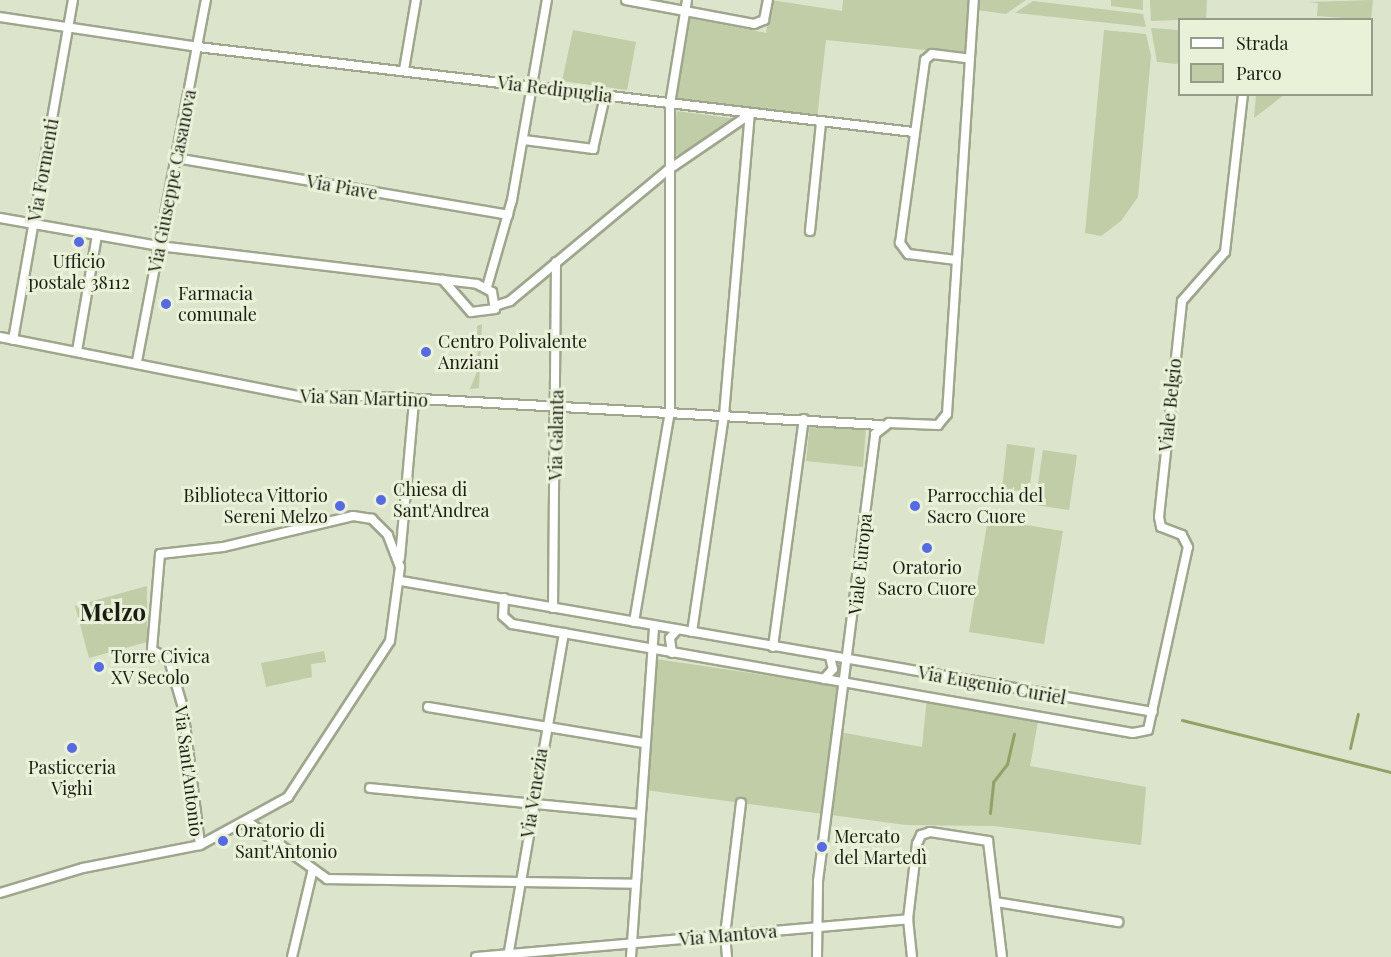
<!DOCTYPE html>
<html>
<head>
<meta charset="utf-8">
<style>
	body { margin:0 }
	#map { position:relative; width:1391px; height:957px; overflow:hidden; background:#dce4cb; font-family:"Playfair Display",serif }
	div>[style] { position:absolute }
	.green>* { inset:0; background:#c0cda6 }
	.stream>* { height:3px; margin:-1.5px; padding:0 1.5px; transform-origin:1.5px; border-radius:1.5px; background:#91a266 }
	.roads { filter:drop-shadow(2px 0 #9ea68e) drop-shadow(-2px 0 #9ea68e) drop-shadow(0 2px #9ea68e) drop-shadow(0 -2px #9ea68e) }
	.street>* { height:8px; margin:-4px; padding:0 4px; transform-origin:4px; border-radius:4px; background:#fff }
	.dots>* { width:16px; height:16px; translate:-50% -50%; box-sizing:border-box; border:3px solid #e9f1d8; border-radius:50% }
	span { translate:-50% -50%; white-space:nowrap; text-align:center; line-height:1.15; -webkit-text-stroke:6px #e9f1d8; paint-order:stroke }
	.street-label { font-size:18px; color:#1a1d14 }
	.poi-label { font-size:18px; color:#1a1d14 }
	.left { translate:0 -50%; text-align:left }
	.right { translate:-100% -50%; text-align:right }
	.district-label { font-size:24px; color:#1a1d14; font-weight:700 }
	.legend { position:absolute; left:1178px; top:18px; width:195px; height:78px; box-sizing:border-box; background:#e9f1d8; border:2px solid #969c8a; margin:0; padding:8px 10px; list-style:none; font-size:18px; color:#1a1d14 }
	.legend li { display:flex; align-items:center; gap:12px; height:30px }
	.legend b { width:30px; border:2px solid #969c8a }
</style>
</head>
<body>
<div id="map">
	<div class="green">
		<i style="clip-path:polygon(771px 0,842px 11px,843px 0,969px 0,965px 54px,826px 40px,817px 118px,676px 99px,687px 18px,766px 33px)"></i>
		<i style="clip-path:polygon(977px 0,1026px 0,1006px 14px,976px 10px)"></i>
		<i style="clip-path:polygon(1111px 0,1143px 0,1143px 10px,1111px 6px)"></i>
		<i style="clip-path:polygon(1150px 0,1207px 0,1206px 19px,1151px 21px)"></i>
		<i style="clip-path:polygon(1373px 0,1371px 20px,1317px 16px,1318px 3px,1308px 2px)"></i>
		<i style="clip-path:polygon(1033px 1px,1143px 14px,1146px 27px,1015px 13px)"></i>
		<i style="clip-path:polygon(1151px 28px,1179px 30px,1179px 64px,1157px 62px)"></i>
		<i style="clip-path:polygon(573px 30px,636px 42px,627px 90px,562px 81px)"></i>
		<i style="clip-path:polygon(1104px 30px,1146px 34px,1151px 56px,1138px 197px,1121px 221px,1101px 236px,1085px 233px)"></i>
		<i style="clip-path:polygon(1256px 95px,1256px 94px,1284px 95px,1254px 118px)"></i>
		<i style="clip-path:polygon(677px 111px,737px 119px,681px 155px,671px 154px)"></i>
		<i style="clip-path:polygon(482px 324px,479px 388px,470px 389px,478px 369px,477px 326px)"></i>
		<i style="clip-path:polygon(810px 423px,866px 428px,863px 467px,806px 461px)"></i>
		<i style="clip-path:polygon(1007px 444px,1035px 448px,1029px 492px,1002px 489px)"></i>
		<i style="clip-path:polygon(1043px 450px,1077px 455px,1069px 510px,1035px 505px)"></i>
		<i style="clip-path:polygon(988px 519px,1063px 531px,1044px 644px,969px 632px)"></i>
		<i style="clip-path:polygon(147px 586px,147px 642px,89px 658px,75px 606px)"></i>
		<i style="clip-path:polygon(324px 651px,326px 662px,311px 664px,312px 677px,266px 687px,261px 663px)"></i>
		<i style="clip-path:polygon(656px 659px,839px 686px,834px 731px,922px 747px,927px 697px,1039px 716px,1030px 766px,1146px 787px,1141px 845px,994px 826px,906px 825px,645px 790px)"></i>
	</div>
	<div class="stream">
		<i style="left:1182px;top:720px;width:215px;rotate:14deg"></i>
		<i style="left:1350px;top:748px;width:35px;rotate:-77deg"></i>
		<i style="left:990px;top:813px;width:31px;rotate:-84deg"></i>
		<i style="left:993px;top:782px;width:23px;rotate:-52deg"></i>
		<i style="left:1007px;top:764px;width:31px;rotate:-77deg"></i>
	</div>
	<div class="roads">
		<div class="street">
			<i style="left:626px;top:0;width:130px;rotate:10.6deg"></i>
			<i style="left:754px;top:24px;width:11px;rotate:-22deg"></i>
			<i style="left:764px;top:20px;width:20px;rotate:-79deg"></i>
			<i style="left:0;top:17px;width:200px;rotate:8.6deg"></i>
			<i style="left:198px;top:47px;width:720px;rotate:6.78deg"></i>
			<i style="left:404px;top:70px;width:71px;rotate:-80.3deg"></i>
			<i style="left:524px;top:140px;width:70px;rotate:7.4deg"></i>
			<i style="left:593px;top:149px;width:54px;rotate:-77.2deg"></i>
			<i style="left:176px;top:158px;width:337px;rotate:9.7deg"></i>
			<i style="left:0;top:218px;width:161px;rotate:10deg"></i>
			<i style="left:159px;top:246px;width:320px;rotate:6.8deg"></i>
			<i style="left:477px;top:284px;width:17px;rotate:28deg"></i>
			<i style="left:492px;top:292px;width:17px;rotate:80deg"></i>
			<i style="left:495px;top:309px;width:24px;rotate:173deg"></i>
			<i style="left:471px;top:312px;width:43px;rotate:-131.2deg"></i>
			<i style="left:810px;top:231px;width:109px;rotate:-84.2deg"></i>
			<i style="left:956px;top:260px;width:48px;rotate:-172.9deg"></i>
			<i style="left:908px;top:254px;width:14px;rotate:-126deg"></i>
			<i style="left:900px;top:243px;width:185px;rotate:-82.2deg"></i>
			<i style="left:925px;top:60px;width:9px;rotate:-41deg"></i>
			<i style="left:932px;top:54px;width:38px;rotate:7deg"></i>
			<i style="left:487px;top:287px;width:91px;rotate:-74deg"></i>
			<i style="left:512px;top:200px;width:203px;rotate:-80.1deg"></i>
			<i style="left:495px;top:306px;width:16px;rotate:-18deg"></i>
			<i style="left:510px;top:301px;width:205px;rotate:-39.7deg"></i>
			<i style="left:668px;top:170px;width:99px;rotate:-34.3deg"></i>
			<i style="left:0;top:337px;width:309px;rotate:11.2deg"></i>
			<i style="left:303px;top:397px;width:65px;rotate:-0.9deg"></i>
			<i style="left:368px;top:396px;width:514px;rotate:3.24deg"></i>
			<i style="left:13px;top:340px;width:345px;rotate:-80deg"></i>
			<i style="left:77px;top:351px;width:118px;rotate:-80.2deg"></i>
			<i style="left:137px;top:361px;width:368px;rotate:-79.2deg"></i>
			<i style="left:400px;top:558px;width:158px;rotate:-84.9deg"></i>
			<i style="left:401px;top:581px;width:763px;rotate:9.88deg"></i>
			<i style="left:504px;top:598px;width:18px;rotate:93deg"></i>
			<i style="left:503px;top:616px;width:12px;rotate:42deg"></i>
			<i style="left:512px;top:624px;width:630px;rotate:9.96deg"></i>
			<i style="left:1133px;top:733px;width:15px;rotate:-11deg"></i>
			<i style="left:1148px;top:730px;width:187px;rotate:-77.7deg"></i>
			<i style="left:1188px;top:547px;width:13px;rotate:-117deg"></i>
			<i style="left:1182px;top:535px;width:22px;rotate:-159deg"></i>
			<i style="left:1161px;top:527px;width:10px;rotate:-101deg"></i>
			<i style="left:1159px;top:517px;width:217px;rotate:-83.9deg"></i>
			<i style="left:1182px;top:301px;width:65px;rotate:-48.7deg"></i>
			<i style="left:1225px;top:252px;width:159px;rotate:-83.5deg"></i>
			<i style="left:553px;top:608px;width:346px;rotate:-89.5deg"></i>
			<i style="left:634px;top:622px;width:213px;rotate:-80.3deg"></i>
			<i style="left:670px;top:412px;width:308px;rotate:-90deg"></i>
			<i style="left:670px;top:104px;width:105px;rotate:-80.7deg"></i>
			<i style="left:692px;top:632px;width:219px;rotate:-81.6deg"></i>
			<i style="left:724px;top:415px;width:302px;rotate:-85.1deg"></i>
			<i style="left:773px;top:647px;width:230px;rotate:-82.3deg"></i>
			<i style="left:672px;top:653px;width:15px;rotate:-98deg"></i>
			<i style="left:670px;top:638px;width:11px;rotate:-49deg"></i>
			<i style="left:824px;top:679px;width:13px;rotate:-48deg"></i>
			<i style="left:833px;top:669px;width:12px;rotate:-104deg"></i>
			<i style="left:428px;top:707px;width:217px;rotate:9.5deg"></i>
			<i style="left:370px;top:788px;width:269px;rotate:5.5deg"></i>
			<i style="left:247px;top:821px;width:99px;rotate:35.9deg"></i>
			<i style="left:327px;top:879px;width:306px;rotate:0.9deg"></i>
			<i style="left:0;top:893px;width:87px;rotate:-16.8deg"></i>
			<i style="left:83px;top:868px;width:119px;rotate:-11.1deg"></i>
			<i style="left:200px;top:845px;width:100px;rotate:-28.6deg"></i>
			<i style="left:288px;top:797px;width:186px;rotate:-56.8deg"></i>
			<i style="left:390px;top:641px;width:75px;rotate:-82.3deg"></i>
			<i style="left:400px;top:567px;width:34px;rotate:-111deg"></i>
			<i style="left:388px;top:535px;width:23px;rotate:-135deg"></i>
			<i style="left:372px;top:519px;width:19px;rotate:-171deg"></i>
			<i style="left:353px;top:516px;width:134px;rotate:166.6deg"></i>
			<i style="left:223px;top:547px;width:63px;rotate:173.7deg"></i>
			<i style="left:160px;top:554px;width:96px;rotate:94.8deg"></i>
			<i style="left:152px;top:650px;width:20px;rotate:30deg"></i>
			<i style="left:169px;top:660px;width:50px;rotate:73.7deg"></i>
			<i style="left:183px;top:708px;width:138px;rotate:82.9deg"></i>
			<i style="left:996px;top:902px;width:124px;rotate:9.3deg"></i>
			<i style="left:292px;top:957px;width:90px;rotate:-76.6deg"></i>
			<i style="left:476px;top:957px;width:434px;rotate:-5deg"></i>
			<i style="left:508px;top:957px;width:329px;rotate:-80.2deg"></i>
			<i style="left:631px;top:957px;width:332px;rotate:-86deg"></i>
			<i style="left:727px;top:957px;width:22px;rotate:-95deg"></i>
			<i style="left:725px;top:935px;width:133px;rotate:-83.1deg"></i>
			<i style="left:817px;top:957px;width:76px;rotate:-89.2deg"></i>
			<i style="left:818px;top:881px;width:451px;rotate:-82.7deg"></i>
			<i style="left:875px;top:434px;width:18px;rotate:-38deg"></i>
			<i style="left:889px;top:423px;width:49px;rotate:2.3deg"></i>
			<i style="left:938px;top:425px;width:14px;rotate:-51deg"></i>
			<i style="left:947px;top:414px;width:415px;rotate:-86.3deg"></i>
			<i style="left:912px;top:957px;width:38px;rotate:-96deg"></i>
			<i style="left:908px;top:919px;width:76px;rotate:-83.2deg"></i>
			<i style="left:917px;top:844px;width:10px;rotate:-66deg"></i>
			<i style="left:921px;top:835px;width:9px;rotate:-18deg"></i>
			<i style="left:930px;top:832px;width:59px;rotate:8.8deg"></i>
			<i style="left:988px;top:841px;width:117px;rotate:83.1deg"></i>
		</div>
	</div>
	<div class="dots">
		<i style="left:79px;top:242px;background:#566be2"></i>
		<i style="left:166px;top:304px;background:#566be2"></i>
		<i style="left:426px;top:352px;background:#566be2"></i>
		<i style="left:381px;top:500px;background:#566be2"></i>
		<i style="left:340px;top:506px;background:#566be2"></i>
		<i style="left:915px;top:506px;background:#566be2"></i>
		<i style="left:927px;top:548px;background:#566be2"></i>
		<i style="left:99px;top:667px;background:#566be2"></i>
		<i style="left:72px;top:748px;background:#566be2"></i>
		<i style="left:223px;top:841px;background:#566be2"></i>
		<i style="left:822px;top:847px;background:#566be2"></i>
	</div>
	<div class="street-label">
		<span style="left:555px;top:89px;rotate:7deg">Via Redipuglia</span>
		<span style="left:43px;top:170px;rotate:-80deg">Via Formenti</span>
		<span style="left:172px;top:181px;rotate:-79deg">Via Giuseppe Casanova</span>
		<span style="left:342px;top:187px;rotate:10deg">Via Piave</span>
		<span style="left:364px;top:398px;rotate:2deg">Via San Martino</span>
		<span style="left:1170px;top:405px;rotate:-84deg">Viale Belgio</span>
		<span style="left:556px;top:435px;rotate:-89deg">Via Galanta</span>
		<span style="left:860px;top:564px;rotate:-84deg">Viale Europa</span>
		<span style="left:992px;top:685px;rotate:10deg">Via Eugenio Curiel</span>
		<span style="left:189px;top:771px;rotate:83deg">Via Sant'Antonio</span>
		<span style="left:534px;top:793px;rotate:-81deg">Via Venezia</span>
		<span style="left:728px;top:935px;rotate:-5deg">Via Mantova</span>
	</div>
	<div class="poi-label">
		<span style="left:79px;top:272px">Ufficio<br>postale 38112</span>
		<span class="left" style="left:178px;top:304px">Farmacia<br>comunale</span>
		<span class="left" style="left:438px;top:352px">Centro Polivalente<br>Anziani</span>
		<span class="left" style="left:393px;top:500px">Chiesa di<br>Sant'Andrea</span>
		<span class="right" style="left:328px;top:506px">Biblioteca Vittorio<br>Sereni Melzo</span>
		<span class="left" style="left:927px;top:506px">Parrocchia del<br>Sacro Cuore</span>
		<span style="left:927px;top:578px">Oratorio<br>Sacro Cuore</span>
		<span class="left" style="left:111px;top:667px">Torre Civica<br>XV Secolo</span>
		<span style="left:72px;top:778px">Pasticceria<br>Vighi</span>
		<span class="left" style="left:235px;top:841px">Oratorio di<br>Sant'Antonio</span>
		<span class="left" style="left:834px;top:847px">Mercato<br>del Martedì</span>
	</div>
	<div class="district-label">
		<span style="left:113px;top:612px">Melzo</span>
	</div>
	<ul class="legend">
	<li><b style="height:8px;background:#fff"></b>Strada</li>
	<li><b style="height:16px;background:#c0cda6"></b>Parco</li>
	</ul>
</div>
</body>
</html>
